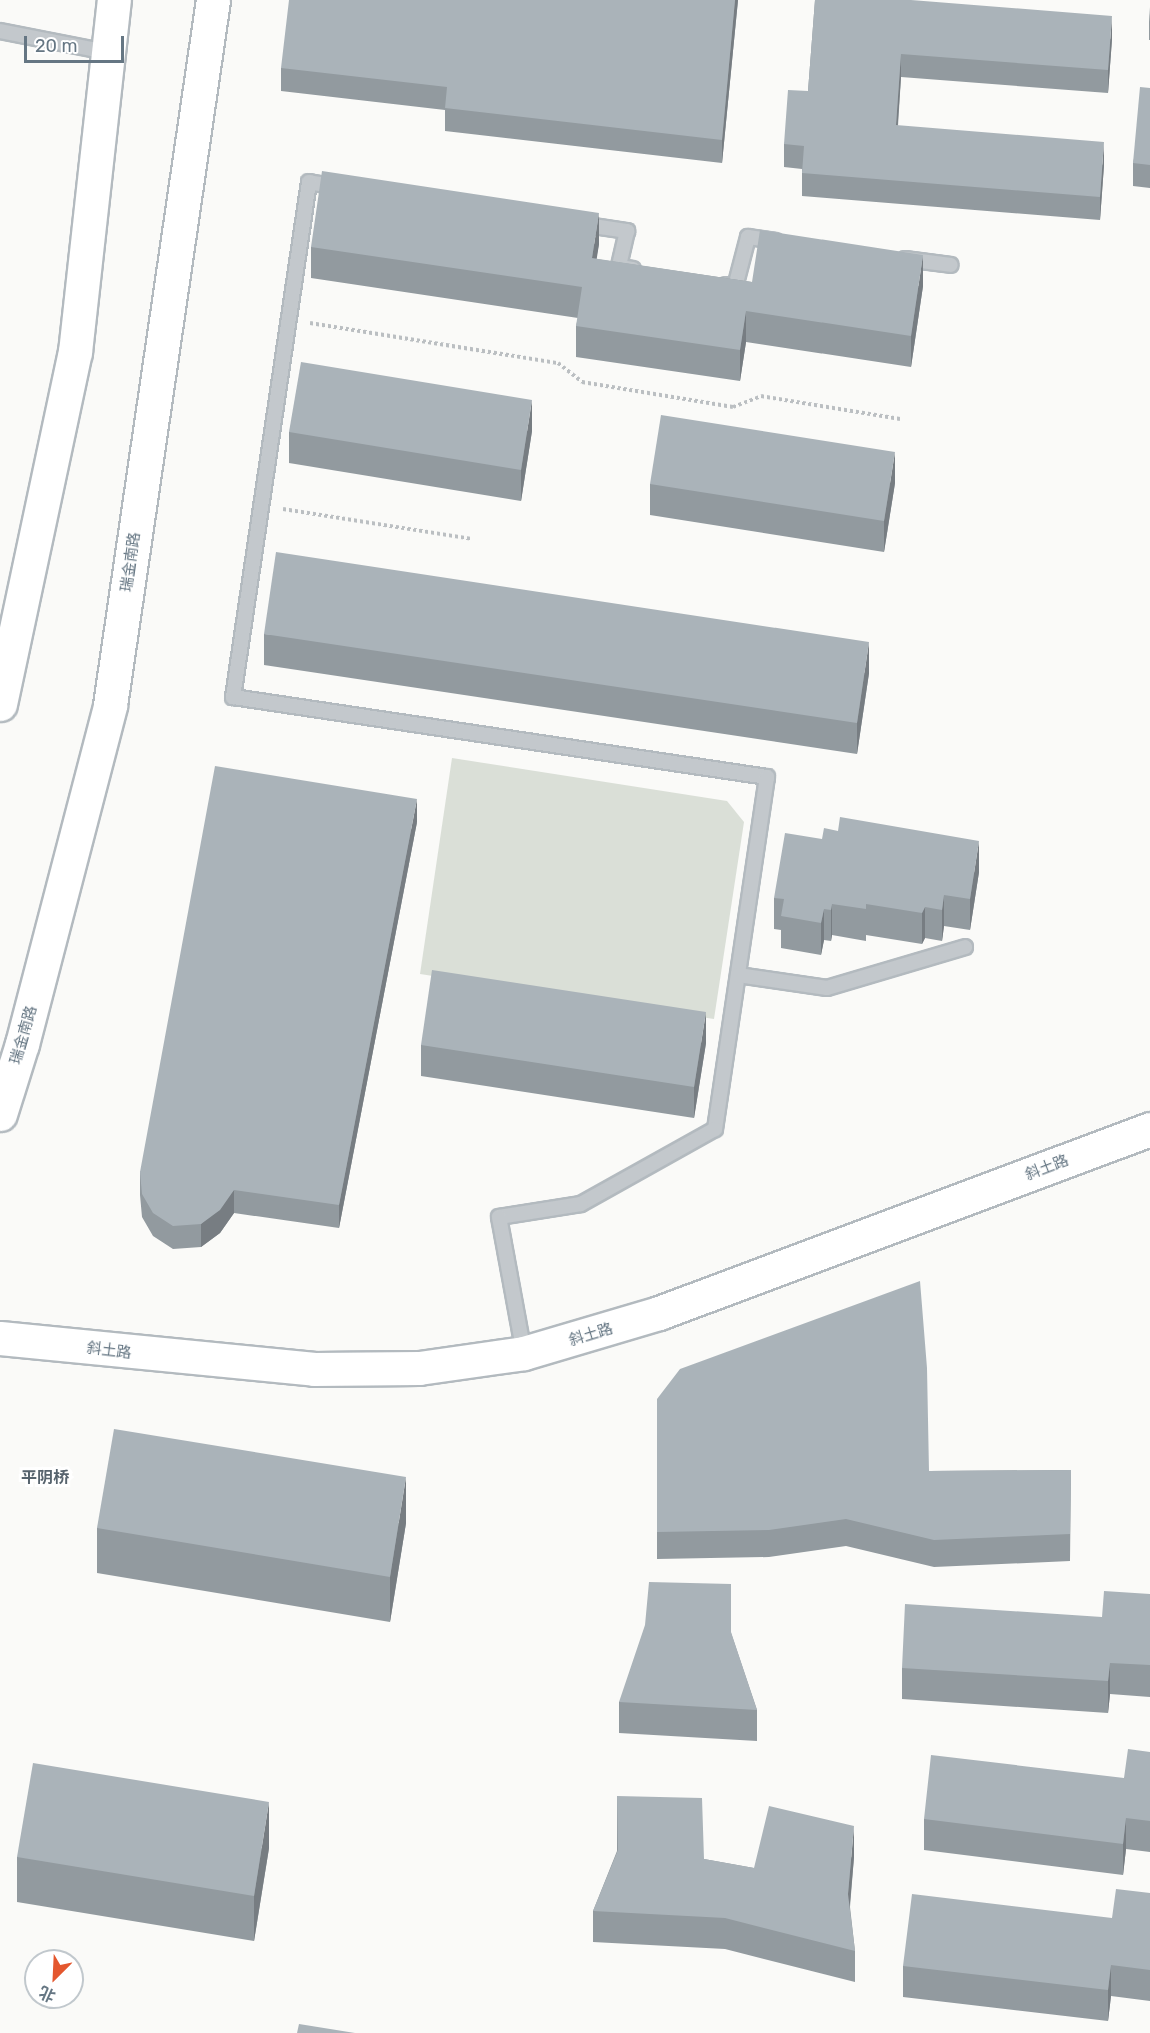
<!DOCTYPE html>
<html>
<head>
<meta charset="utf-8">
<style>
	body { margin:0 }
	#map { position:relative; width:1150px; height:2033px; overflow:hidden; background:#fafaf8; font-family:Rubik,"Noto Sans SC",sans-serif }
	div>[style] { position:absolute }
	.green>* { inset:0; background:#dadfd7 }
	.path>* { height:4px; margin-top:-2px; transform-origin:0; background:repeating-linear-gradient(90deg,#bbbfc2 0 3px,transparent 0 6px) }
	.roads { filter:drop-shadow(2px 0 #b3babf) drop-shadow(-2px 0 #b3babf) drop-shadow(0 2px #b3babf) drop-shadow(0 -2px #b3babf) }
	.service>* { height:14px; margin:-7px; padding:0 7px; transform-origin:7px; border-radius:7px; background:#c3c8cc }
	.secondary>* { height:33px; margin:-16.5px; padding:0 16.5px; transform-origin:16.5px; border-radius:16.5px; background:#fff }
	.wall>* { inset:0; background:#929a9f }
	.shaded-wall>* { inset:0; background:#777d82 }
	.building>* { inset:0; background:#aab3b9 }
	span { translate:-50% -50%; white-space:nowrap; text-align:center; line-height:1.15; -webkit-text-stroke:6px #fff; paint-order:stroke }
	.street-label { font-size:15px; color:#657683 }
	.neighbourhood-label { font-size:16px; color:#57646e; font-weight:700 }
	.north { position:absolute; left:24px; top:1949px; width:60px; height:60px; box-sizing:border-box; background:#fff; border:2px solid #c1c8cd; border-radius:50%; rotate:204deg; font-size:16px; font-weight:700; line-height:24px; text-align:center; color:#657683 }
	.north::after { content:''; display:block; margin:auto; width:21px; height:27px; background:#e4572e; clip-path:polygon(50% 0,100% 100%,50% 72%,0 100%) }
	.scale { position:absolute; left:24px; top:36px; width:100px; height:27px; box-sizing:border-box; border:3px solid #657683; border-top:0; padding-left:8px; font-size:18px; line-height:21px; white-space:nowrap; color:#657683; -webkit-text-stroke:4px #fff; paint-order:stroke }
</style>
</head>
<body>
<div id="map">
	<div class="green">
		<i style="clip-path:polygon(452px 758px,727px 801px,744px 822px,714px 1019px,420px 974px)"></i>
	</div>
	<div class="path">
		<i style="left:310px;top:323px;width:251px;rotate:9.2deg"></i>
		<i style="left:558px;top:363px;width:31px;rotate:38deg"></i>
		<i style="left:582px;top:382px;width:153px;rotate:9.4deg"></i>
		<i style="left:733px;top:407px;width:30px;rotate:-21deg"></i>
		<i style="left:761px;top:396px;width:141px;rotate:9.4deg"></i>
		<i style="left:283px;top:509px;width:191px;rotate:9deg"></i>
	</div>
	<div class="roads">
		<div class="service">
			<i style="left:0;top:31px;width:109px;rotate:11.1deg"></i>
			<i style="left:339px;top:187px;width:30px;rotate:-171deg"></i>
			<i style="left:309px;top:182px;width:521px;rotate:98.39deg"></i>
			<i style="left:233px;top:697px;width:540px;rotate:8.52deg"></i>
			<i style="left:767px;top:777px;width:356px;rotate:98.4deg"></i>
			<i style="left:715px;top:1129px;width:154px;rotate:150.8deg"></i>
			<i style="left:581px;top:1204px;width:83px;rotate:171deg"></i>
			<i style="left:499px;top:1217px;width:138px;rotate:79.6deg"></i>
			<i style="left:580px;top:224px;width:48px;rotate:8.5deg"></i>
			<i style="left:627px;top:231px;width:37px;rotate:103deg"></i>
			<i style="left:619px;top:267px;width:14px;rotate:8deg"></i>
			<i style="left:905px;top:259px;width:46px;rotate:7.4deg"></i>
			<i style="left:726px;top:285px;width:9px;rotate:13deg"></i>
			<i style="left:735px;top:287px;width:52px;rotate:-75.4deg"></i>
			<i style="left:748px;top:237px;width:28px;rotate:8deg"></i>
			<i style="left:738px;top:975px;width:90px;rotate:8.3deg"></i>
			<i style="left:827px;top:988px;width:144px;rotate:-16.5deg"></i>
		</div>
		<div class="secondary">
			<i style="left:0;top:704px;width:360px;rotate:-78deg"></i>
			<i style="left:75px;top:352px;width:354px;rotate:-83.7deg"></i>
			<i style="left:0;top:1114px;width:73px;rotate:-72.6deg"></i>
			<i style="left:22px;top:1044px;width:350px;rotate:-75.4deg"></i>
			<i style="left:110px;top:705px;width:712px;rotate:-81.69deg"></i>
			<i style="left:0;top:1338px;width:316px;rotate:5.6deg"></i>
			<i style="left:314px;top:1369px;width:105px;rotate:-0.5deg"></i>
			<i style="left:419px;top:1368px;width:106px;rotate:-8.1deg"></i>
			<i style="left:524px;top:1353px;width:141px;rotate:-16.5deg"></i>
			<i style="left:659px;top:1313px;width:524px;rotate:-20.54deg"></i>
		</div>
	</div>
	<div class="wall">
		<i style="clip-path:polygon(738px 0,722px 163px,445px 131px,445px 110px,281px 91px,281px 68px)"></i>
		<i style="clip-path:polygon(815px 0,1112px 39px,1108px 93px,901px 77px,898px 126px,1104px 165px,1100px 220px,802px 196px,802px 169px,784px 167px,784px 144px,808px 91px)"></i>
		<i style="clip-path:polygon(1150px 7px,1150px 40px,1149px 40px,1149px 22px)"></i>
		<i style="clip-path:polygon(1150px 88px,1150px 188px,1133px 186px,1133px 163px)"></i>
		<i style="clip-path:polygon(599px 244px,596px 259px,752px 282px,923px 286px,911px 367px,746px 342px,740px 381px,576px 357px,576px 326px,578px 318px,311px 278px,311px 247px)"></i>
		<i style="clip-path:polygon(532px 431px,521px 501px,289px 463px,289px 432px)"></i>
		<i style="clip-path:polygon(895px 483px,884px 552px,650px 515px,650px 484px)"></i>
		<i style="clip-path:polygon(264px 634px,869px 673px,857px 754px,264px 665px)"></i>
		<i style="clip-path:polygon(417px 822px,339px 1228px,234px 1213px,220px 1233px,201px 1247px,173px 1249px,153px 1236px,142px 1217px,140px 1195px,140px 1172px)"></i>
		<i style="clip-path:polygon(979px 872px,970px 930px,944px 926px,942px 941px,925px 938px,922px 944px,866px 935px,866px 941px,832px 935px,831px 941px,824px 940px,821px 955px,781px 948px,781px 930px,774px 929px,774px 898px)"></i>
		<i style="clip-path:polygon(706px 1043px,694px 1118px,421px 1076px,421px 1045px)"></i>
		<i style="clip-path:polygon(657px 1399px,929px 1471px,1071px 1470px,1070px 1561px,934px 1567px,846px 1546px,769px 1557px,657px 1559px)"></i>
		<i style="clip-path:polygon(406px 1523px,390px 1622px,97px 1573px,97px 1528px)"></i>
		<i style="clip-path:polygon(1150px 1594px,1150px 1697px,1110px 1694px,1108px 1713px,902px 1699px,902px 1668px,1102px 1617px)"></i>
		<i style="clip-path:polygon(731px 1633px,757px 1710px,757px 1741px,619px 1733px,619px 1702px)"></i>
		<i style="clip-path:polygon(1150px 1752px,1150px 1852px,1126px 1849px,1123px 1875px,924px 1850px,924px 1819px,1124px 1778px)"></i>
		<i style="clip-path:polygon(617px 1796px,704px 1859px,754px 1868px,854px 1857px,850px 1907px,855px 1951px,855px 1982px,725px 1949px,593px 1942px,593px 1911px,617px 1851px)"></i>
		<i style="clip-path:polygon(269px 1848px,254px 1941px,17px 1902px,17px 1857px)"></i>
		<i style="clip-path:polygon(1150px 1893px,1150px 2001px,1111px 1996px,1108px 2021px,903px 1997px,903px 1966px,1112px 1918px)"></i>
	</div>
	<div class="shaded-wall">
		<i style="clip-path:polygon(735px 0,738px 0,722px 163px,722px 140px)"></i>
		<i style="clip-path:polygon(1112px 16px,1112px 39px,1108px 93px,1108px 70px)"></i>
		<i style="clip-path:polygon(901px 54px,901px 77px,896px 148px,896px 125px)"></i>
		<i style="clip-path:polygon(1104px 142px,1104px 165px,1100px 220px,1100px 197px)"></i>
		<i style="clip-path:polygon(599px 213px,599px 244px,592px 289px,592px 258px)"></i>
		<i style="clip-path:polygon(923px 255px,923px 286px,911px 367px,911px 336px)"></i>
		<i style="clip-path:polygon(746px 311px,746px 342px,740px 381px,740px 350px)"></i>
		<i style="clip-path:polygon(532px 400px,532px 431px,521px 501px,521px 470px)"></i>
		<i style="clip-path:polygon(895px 452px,895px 483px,884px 552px,884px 521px)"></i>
		<i style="clip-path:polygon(869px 642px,869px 673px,857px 754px,857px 723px)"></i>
		<i style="clip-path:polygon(417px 799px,417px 822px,339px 1228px,339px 1205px)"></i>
		<i style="clip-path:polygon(979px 841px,979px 872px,970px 930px,970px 899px)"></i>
		<i style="clip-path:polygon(944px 895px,944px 926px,942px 941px,942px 910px)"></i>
		<i style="clip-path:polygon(832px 904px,832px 935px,831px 941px,831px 910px)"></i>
		<i style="clip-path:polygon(925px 907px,925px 938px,922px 944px,922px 913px)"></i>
		<i style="clip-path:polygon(824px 909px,824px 940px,821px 955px,821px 923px)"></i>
		<i style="clip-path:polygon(706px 1012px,706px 1043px,694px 1118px,694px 1087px)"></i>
		<i style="clip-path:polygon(234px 1190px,234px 1213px,220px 1233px,201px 1247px,201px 1224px)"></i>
		<i style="clip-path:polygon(406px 1477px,406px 1523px,390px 1622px,390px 1577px)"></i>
		<i style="clip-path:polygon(1110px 1663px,1110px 1694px,1108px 1713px,1108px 1681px)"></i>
		<i style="clip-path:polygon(269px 1802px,269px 1848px,254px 1941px,254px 1896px)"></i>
		<i style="clip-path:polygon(1126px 1818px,1126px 1849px,1123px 1875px,1123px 1844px)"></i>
		<i style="clip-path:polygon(854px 1826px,854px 1857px,848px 1925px,848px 1894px)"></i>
		<i style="clip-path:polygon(1111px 1965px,1111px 1996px,1108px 2021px,1108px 1990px)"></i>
	</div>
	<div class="building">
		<i style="clip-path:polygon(289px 0,735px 0,722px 140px,445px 108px,447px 87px,281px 68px)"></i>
		<i style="clip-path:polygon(815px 0,911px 0,1112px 16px,1108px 70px,901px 54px,896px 125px,1104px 142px,1100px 197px,802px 173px,804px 146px,784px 144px,788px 90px,808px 91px)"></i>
		<i style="clip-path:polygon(1140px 87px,1150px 88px,1150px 165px,1133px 163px)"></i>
		<i style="clip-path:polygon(322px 171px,599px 213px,592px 258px,752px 282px,760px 230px,923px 255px,911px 336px,746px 311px,740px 350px,576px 326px,582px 287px,311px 247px)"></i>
		<i style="clip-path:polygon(301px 362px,532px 400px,521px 470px,289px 432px)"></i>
		<i style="clip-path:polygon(661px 415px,895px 452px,884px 521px,650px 484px)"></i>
		<i style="clip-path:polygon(276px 552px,869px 642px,857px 723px,264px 634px)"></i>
		<i style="clip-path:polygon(215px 766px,417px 799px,339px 1205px,234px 1190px,220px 1210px,201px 1224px,173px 1226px,153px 1213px,142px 1194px,140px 1172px)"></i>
		<i style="clip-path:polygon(840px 817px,979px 841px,970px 899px,944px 895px,942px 910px,925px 907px,922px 913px,866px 904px,866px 909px,832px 904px,831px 910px,824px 909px,821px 923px,781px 916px,784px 899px,774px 898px,785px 833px,822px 839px,824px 828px,838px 831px)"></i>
		<i style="clip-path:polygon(432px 970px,706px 1012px,694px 1087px,421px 1045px)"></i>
		<i style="clip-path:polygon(920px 1281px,927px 1368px,929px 1471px,1071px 1470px,1070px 1534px,934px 1540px,846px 1519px,769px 1530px,657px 1532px,657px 1399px,680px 1369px)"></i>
		<i style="clip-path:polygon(114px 1429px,406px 1477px,390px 1577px,97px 1528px)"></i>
		<i style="clip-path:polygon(649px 1582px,731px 1584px,731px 1632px,757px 1710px,619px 1702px,645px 1625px)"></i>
		<i style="clip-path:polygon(1104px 1591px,1150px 1594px,1150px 1665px,1110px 1663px,1108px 1681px,902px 1668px,905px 1604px,1102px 1617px)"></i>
		<i style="clip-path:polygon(1128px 1749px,1150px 1752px,1150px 1821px,1126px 1818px,1123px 1844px,924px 1819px,931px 1755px,1124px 1778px)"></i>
		<i style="clip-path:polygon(33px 1763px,269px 1802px,254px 1896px,17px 1857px)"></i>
		<i style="clip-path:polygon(617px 1796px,702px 1798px,704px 1859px,754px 1868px,769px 1806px,854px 1826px,848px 1894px,855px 1951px,725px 1918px,593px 1911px,618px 1850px)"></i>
		<i style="clip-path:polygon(1116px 1889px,1150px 1893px,1150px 1970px,1111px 1965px,1108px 1990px,903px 1966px,912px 1894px,1112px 1918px)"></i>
		<i style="clip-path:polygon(299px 2024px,355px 2033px,297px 2033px)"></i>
	</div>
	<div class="street-label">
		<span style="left:131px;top:562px;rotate:-82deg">瑞金南路</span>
		<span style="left:24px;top:1035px;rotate:-74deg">瑞金南路</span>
		<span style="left:1047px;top:1168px;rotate:-21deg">斜土路</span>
		<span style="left:591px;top:1335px;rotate:-17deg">斜土路</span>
		<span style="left:109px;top:1351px;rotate:7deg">斜土路</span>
	</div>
	<div class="neighbourhood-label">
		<span style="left:45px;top:1478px">平阴桥</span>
	</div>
	<div class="north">北</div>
	<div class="scale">20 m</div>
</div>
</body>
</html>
